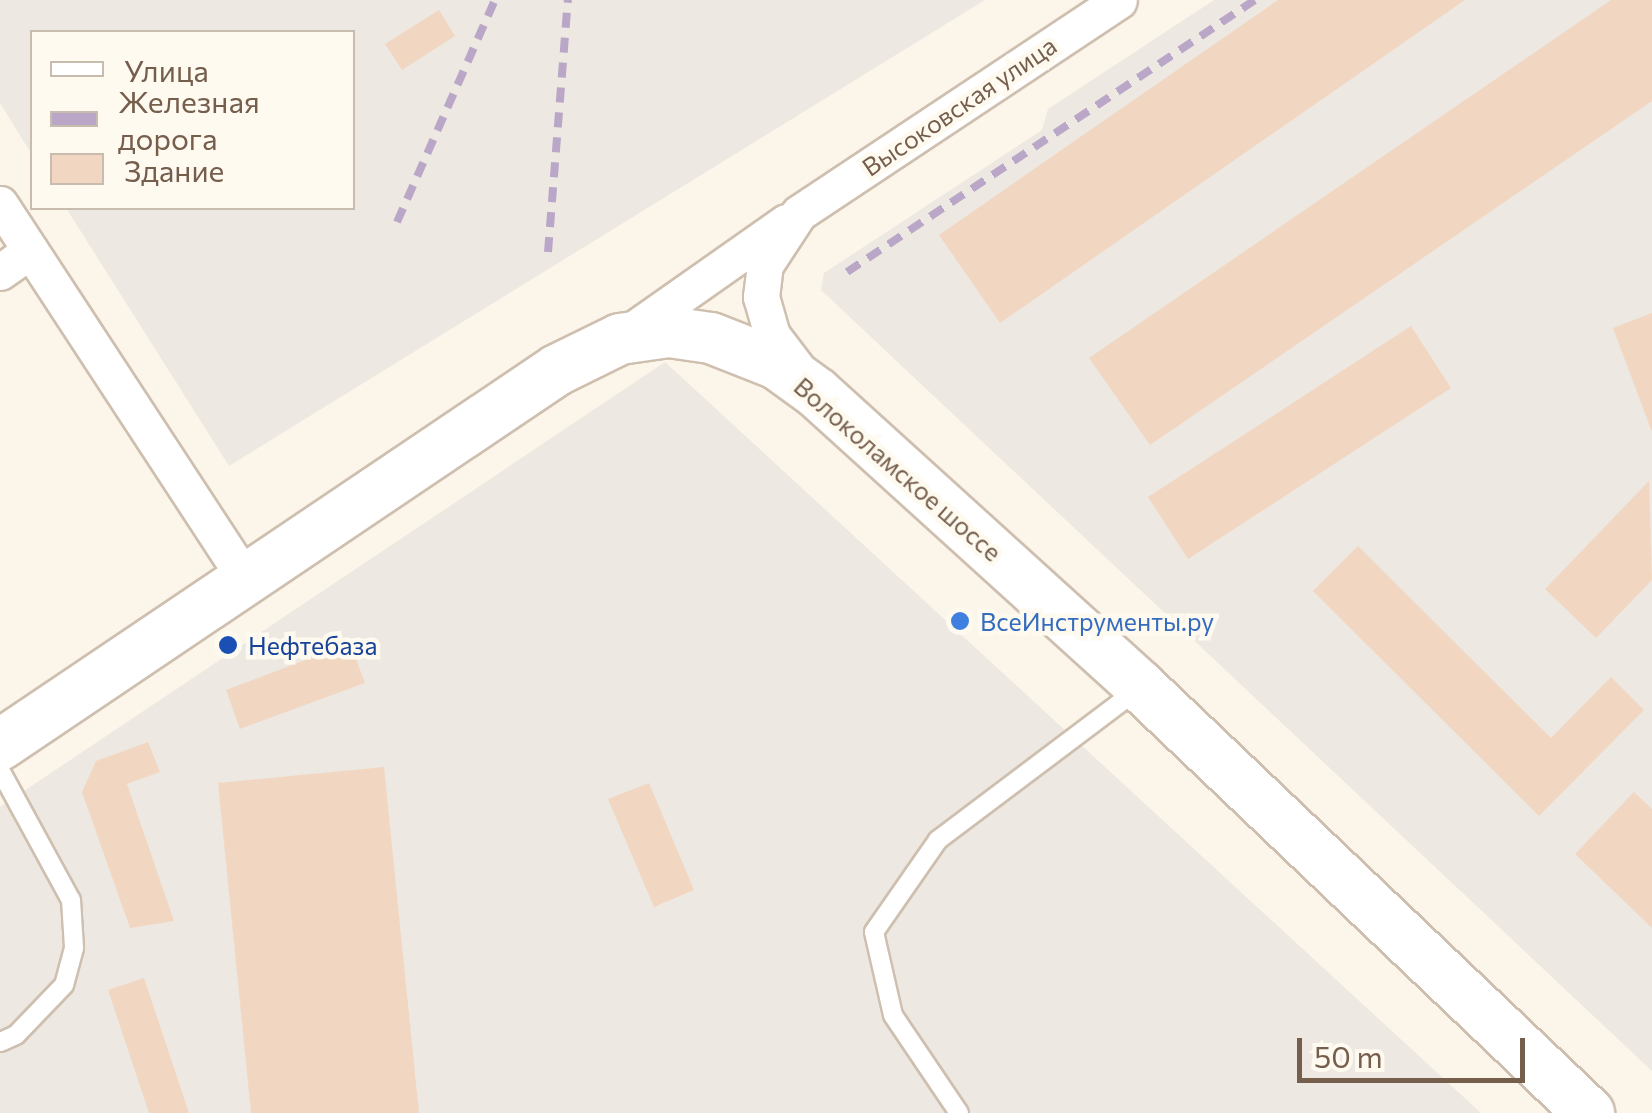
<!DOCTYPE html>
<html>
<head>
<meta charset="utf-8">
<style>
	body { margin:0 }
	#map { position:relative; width:1652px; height:1113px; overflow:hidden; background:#fcf6ea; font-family:Commissioner,sans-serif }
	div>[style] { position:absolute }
	.industrial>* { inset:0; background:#ede8e2 }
	.building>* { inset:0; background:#f1d7c2 }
	.roads { filter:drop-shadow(2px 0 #cebfaf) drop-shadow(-2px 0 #cebfaf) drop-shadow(0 2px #cebfaf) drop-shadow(0 -2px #cebfaf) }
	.lane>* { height:18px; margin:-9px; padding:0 9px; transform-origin:9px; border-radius:9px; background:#fff }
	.street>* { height:35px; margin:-17.5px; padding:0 17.5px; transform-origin:17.5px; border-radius:17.5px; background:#fff }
	.secondary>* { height:50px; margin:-25px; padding:0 25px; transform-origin:25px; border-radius:25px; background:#fff }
	.rail>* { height:8px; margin-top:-4px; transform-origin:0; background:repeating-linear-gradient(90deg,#baa7c7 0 15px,transparent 0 25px) }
	.dots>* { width:28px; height:28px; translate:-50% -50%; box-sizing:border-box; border:5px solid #fefaf0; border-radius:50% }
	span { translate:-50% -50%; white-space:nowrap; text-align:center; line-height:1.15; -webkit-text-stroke:9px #fefaf0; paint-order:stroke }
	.street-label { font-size:25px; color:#765e4d }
	.shop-label { font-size:25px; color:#366cbe }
	.left { translate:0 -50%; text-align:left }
	.transit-label { font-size:25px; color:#164399 }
	.legend { position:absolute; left:30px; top:30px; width:325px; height:180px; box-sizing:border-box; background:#fefaf0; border:2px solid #c8bcaf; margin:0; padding:12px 18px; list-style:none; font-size:30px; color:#765e4d }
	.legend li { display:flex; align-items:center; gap:20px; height:50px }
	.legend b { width:50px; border:2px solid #c8bcaf }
	.scale { position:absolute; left:1297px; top:1038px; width:228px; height:45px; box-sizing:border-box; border:5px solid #765e4d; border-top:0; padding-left:12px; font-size:30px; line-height:35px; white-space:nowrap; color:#765e4d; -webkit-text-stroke:8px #fefaf0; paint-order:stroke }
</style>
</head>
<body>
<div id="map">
	<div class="industrial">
		<i style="clip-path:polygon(0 0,985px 0,229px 466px,66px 208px,352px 208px,352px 32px,32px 32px,32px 155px,0 103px)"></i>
		<i style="clip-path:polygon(1214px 0,1652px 0,1652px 1071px,821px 290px,824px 273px,1042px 130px,1048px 109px)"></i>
		<i style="clip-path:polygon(665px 362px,1481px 1113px,0 1113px,0 807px)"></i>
	</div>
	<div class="building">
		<i style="clip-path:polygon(1278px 0,1465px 0,1000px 323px,939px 235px)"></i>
		<i style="clip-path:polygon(1611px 0,1652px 0,1652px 101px,1150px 445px,1089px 358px)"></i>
		<i style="clip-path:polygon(439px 10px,455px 36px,402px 70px,385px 44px)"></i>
		<i style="clip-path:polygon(1652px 313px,1652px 432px,1613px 328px)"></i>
		<i style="clip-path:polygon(1411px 326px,1451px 388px,1188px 559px,1148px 497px)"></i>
		<i style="clip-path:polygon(1649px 481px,1652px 580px,1596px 638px,1545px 589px)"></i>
		<i style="clip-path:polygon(1358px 546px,1551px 738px,1611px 677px,1644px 710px,1539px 816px,1313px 591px)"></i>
		<i style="clip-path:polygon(350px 643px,365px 683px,240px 729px,226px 690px)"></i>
		<i style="clip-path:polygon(148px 742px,160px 772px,127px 784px,174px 921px,130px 928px,82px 792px,96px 761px)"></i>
		<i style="clip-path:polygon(384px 767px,419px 1113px,251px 1113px,218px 783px)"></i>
		<i style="clip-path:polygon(649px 783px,694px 890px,654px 907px,608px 799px)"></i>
		<i style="clip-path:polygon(1634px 792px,1652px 809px,1652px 928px,1575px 854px)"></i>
		<i style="clip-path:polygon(144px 978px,189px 1113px,149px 1113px,108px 990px)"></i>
	</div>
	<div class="roads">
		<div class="lane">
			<i style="left:0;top:770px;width:148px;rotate:61.4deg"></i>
			<i style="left:71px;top:900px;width:48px;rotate:86.4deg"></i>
			<i style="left:74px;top:948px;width:38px;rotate:105deg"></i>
			<i style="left:64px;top:985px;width:69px;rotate:133.8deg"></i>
			<i style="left:16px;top:1035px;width:17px;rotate:156deg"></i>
			<i style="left:959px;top:1113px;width:118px;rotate:-124deg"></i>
			<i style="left:893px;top:1015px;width:85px;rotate:-102.9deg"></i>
			<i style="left:874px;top:932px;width:112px;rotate:-55.2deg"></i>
			<i style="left:938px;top:840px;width:249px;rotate:-37deg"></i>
		</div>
		<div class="street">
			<i style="left:0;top:204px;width:449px;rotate:56.8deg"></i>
			<i style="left:0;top:272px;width:37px;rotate:-35deg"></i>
			<i style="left:628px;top:333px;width:193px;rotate:-35.1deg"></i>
			<i style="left:801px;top:373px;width:48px;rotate:-127.3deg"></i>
			<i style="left:772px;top:335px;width:40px;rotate:-106deg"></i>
			<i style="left:761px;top:297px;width:32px;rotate:-83deg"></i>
			<i style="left:765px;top:265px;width:62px;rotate:-56.8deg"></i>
			<i style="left:799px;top:213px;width:384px;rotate:-33.6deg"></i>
		</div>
		<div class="secondary">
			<i style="left:0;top:745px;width:671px;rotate:-33.95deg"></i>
			<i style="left:557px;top:370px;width:70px;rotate:-26.2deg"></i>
			<i style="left:620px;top:339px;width:49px;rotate:-8.1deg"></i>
			<i style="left:669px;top:332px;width:42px;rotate:8.1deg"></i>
			<i style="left:711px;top:338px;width:71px;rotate:21.5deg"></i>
			<i style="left:777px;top:364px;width:49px;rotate:35.9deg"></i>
			<i style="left:817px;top:393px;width:436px;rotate:42.2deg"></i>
			<i style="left:1140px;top:686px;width:620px;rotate:43.56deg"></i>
		</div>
	</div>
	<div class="rail">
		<i style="left:397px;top:222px;width:243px;rotate:-66.2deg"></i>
		<i style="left:548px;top:252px;width:253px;rotate:-85.5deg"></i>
		<i style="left:847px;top:272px;width:490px;rotate:-33.7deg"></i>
	</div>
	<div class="dots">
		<i style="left:960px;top:621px;background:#3f7fe0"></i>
		<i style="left:228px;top:645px;background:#1a4fb4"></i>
	</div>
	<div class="street-label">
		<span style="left:959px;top:106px;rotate:-34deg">Высоковская улица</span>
		<span style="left:898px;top:469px;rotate:41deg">Волоколамское шоссе</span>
	</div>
	<div class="shop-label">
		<span class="left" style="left:980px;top:621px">ВсеИнструменты.ру</span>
	</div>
	<div class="transit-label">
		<span class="left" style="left:248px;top:645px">Нефтебаза</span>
	</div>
	<ul class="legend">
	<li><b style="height:12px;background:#fff"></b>Улица</li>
	<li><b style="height:12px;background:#baa7c7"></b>Железная дорога</li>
	<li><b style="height:28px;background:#f1d7c2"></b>Здание</li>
	</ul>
	<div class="scale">50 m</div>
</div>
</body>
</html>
